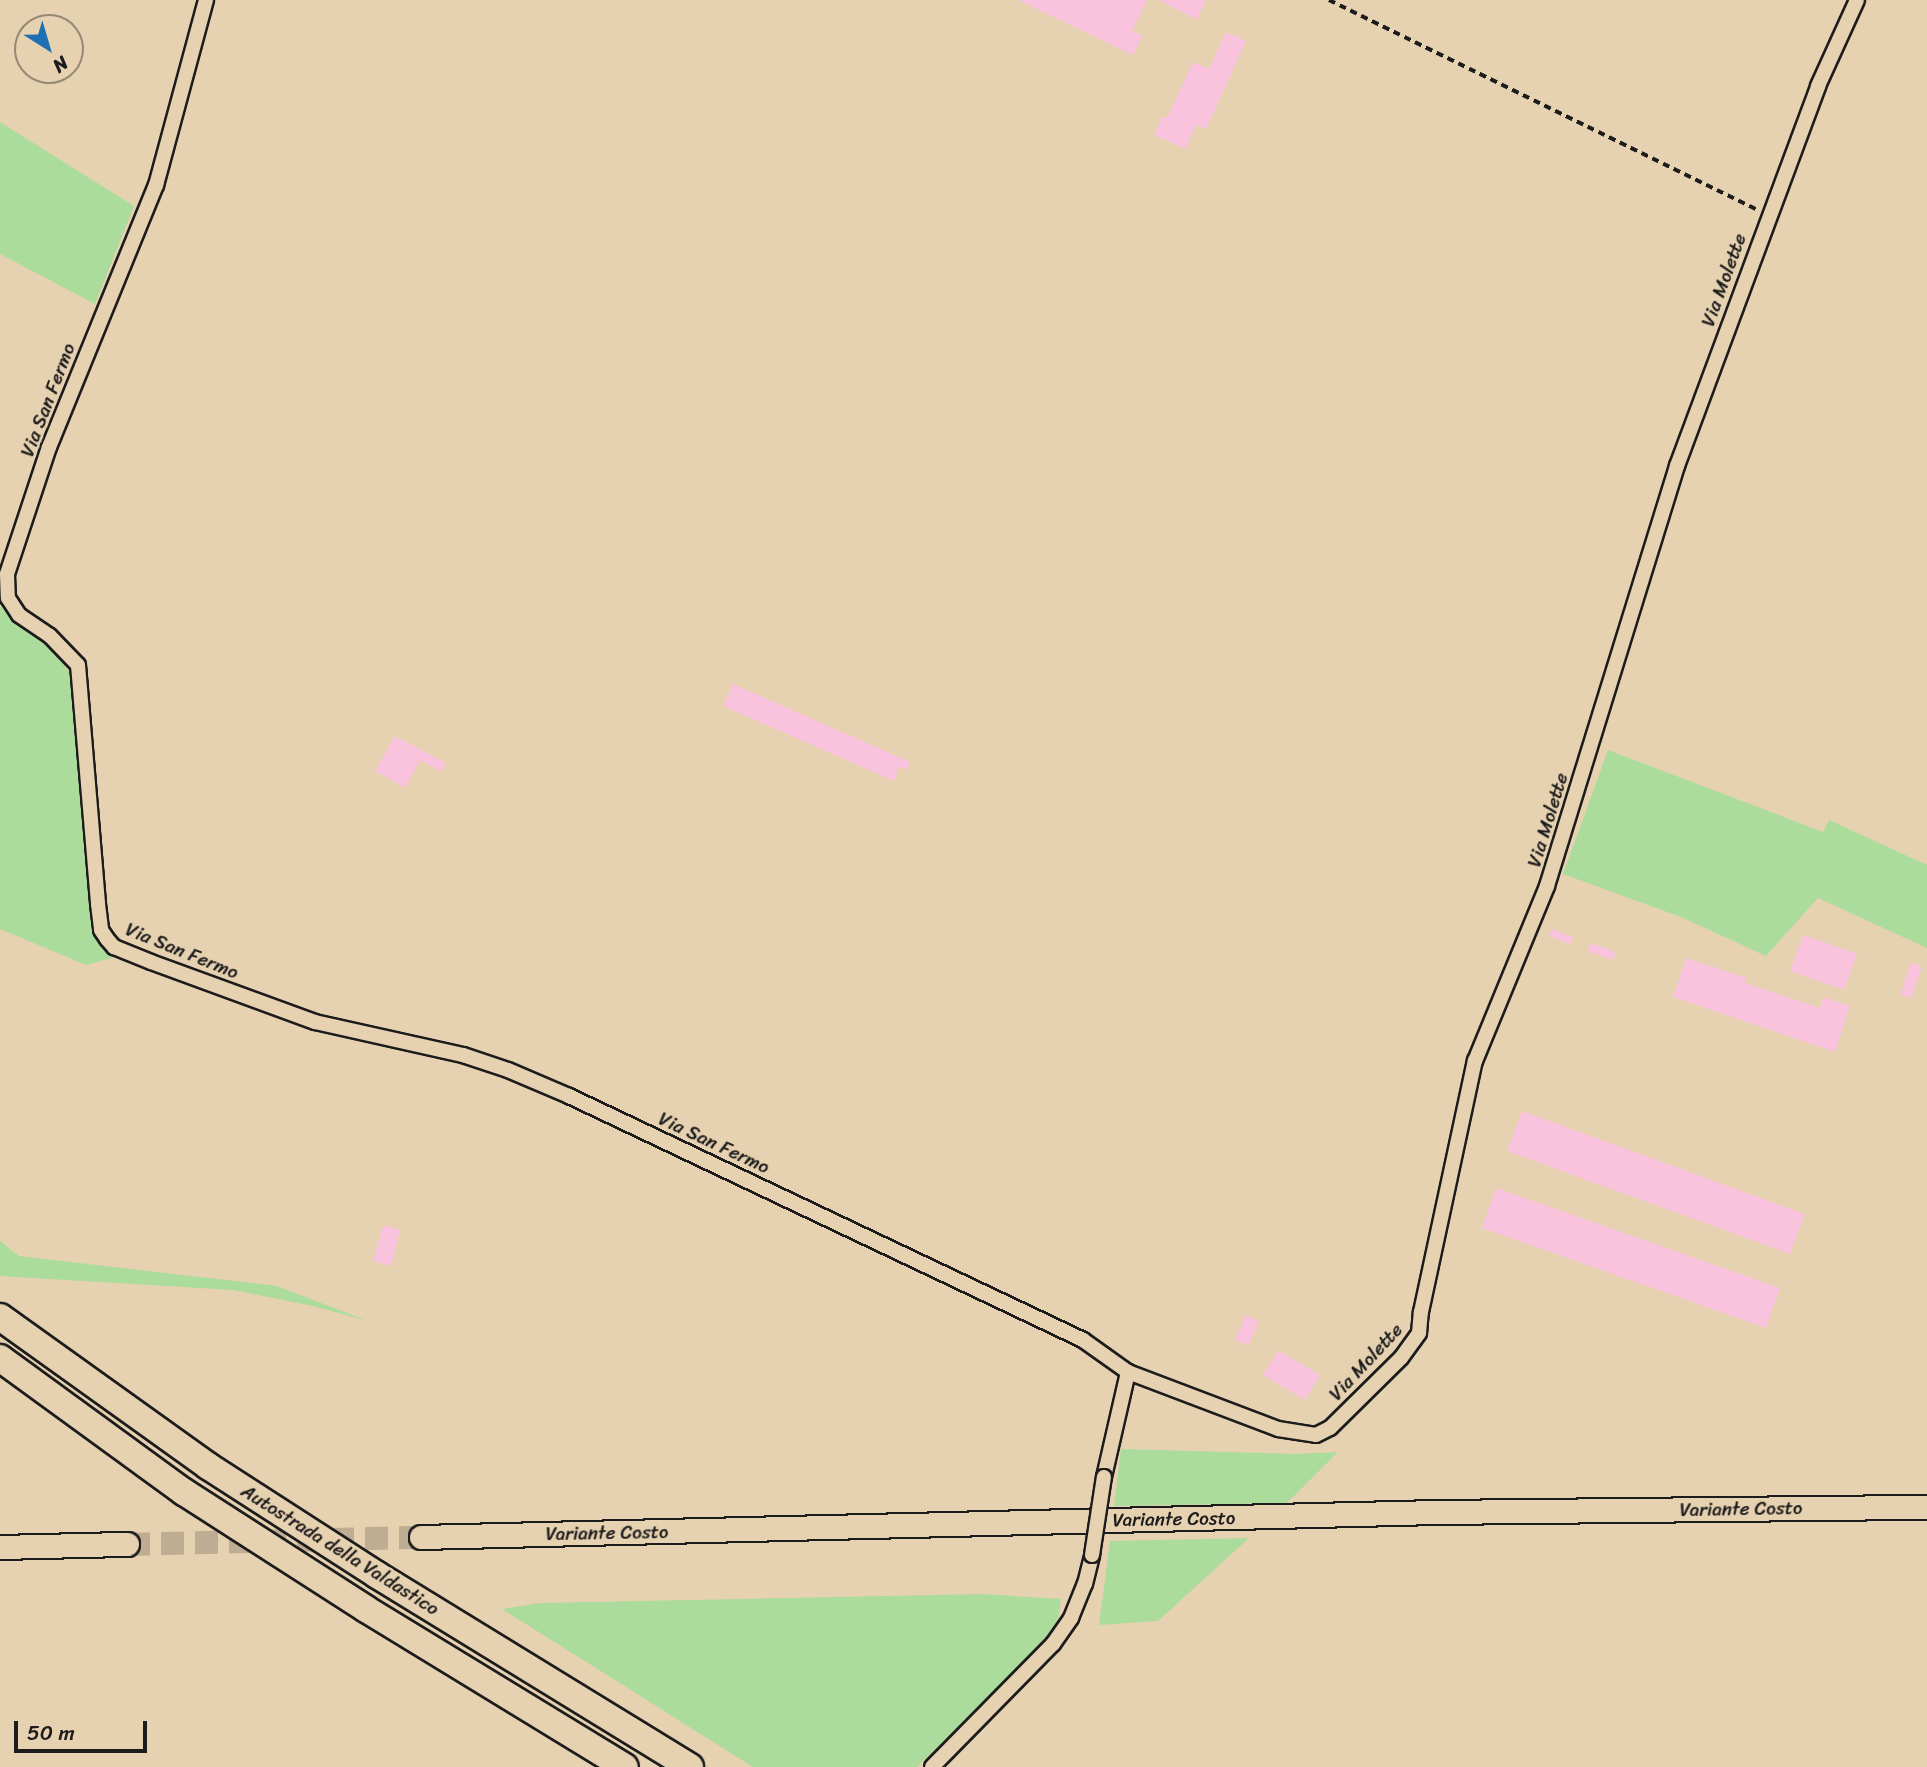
<!DOCTYPE html>
<html>
<head>
<meta charset="utf-8">
<style>
	body { margin:0 }
	#map { position:relative; width:1927px; height:1767px; overflow:hidden; background:#e6d1b0; font-family:Sriracha,sans-serif }
	div>[style] { position:absolute }
	.green>* { inset:0; background:#acdc9c }
	.building>* { inset:0; background:#f9c3dd }
	.trunk-tunnel>* { height:23px; margin-top:-11.5px; transform-origin:0; background:repeating-linear-gradient(90deg,#bead92 0 23px,transparent 0 34px) }
	.path>* { height:3.5px; margin-top:-1.75px; transform-origin:0; background:repeating-linear-gradient(90deg,#1c1c1c 0 7px,transparent 0 12px) }
	.roads { filter:drop-shadow(2px 0 #1c1c1c) drop-shadow(-2px 0 #1c1c1c) drop-shadow(0 2px #1c1c1c) drop-shadow(0 -2px #1c1c1c) }
	.minor>* { height:14px; margin:-7px; padding:0 7px; transform-origin:7px; border-radius:7px; background:#e6d1b0 }
	.trunk>* { height:23px; margin:-11.5px; padding:0 11.5px; transform-origin:11.5px; border-radius:11.5px; background:#e6d1b0 }
	.motorway>* { height:26px; margin:-13px; padding:0 13px; transform-origin:13px; border-radius:13px; background:#e6d1b0 }
	.bridges { filter:drop-shadow(2px 0 #1c1c1c) drop-shadow(-2px 0 #1c1c1c) drop-shadow(0 2px #1c1c1c) drop-shadow(0 -2px #1c1c1c) }
	.minor-bridge>* { height:14px; margin:-7px; padding:0 7px; transform-origin:7px; border-radius:7px; background:#e6d1b0 }
	span { translate:-50% -50%; white-space:nowrap; text-align:center; line-height:1.15; -webkit-text-stroke:5px #e6d1b0; paint-order:stroke }
	.street-label { font-size:19px; color:#1c1c1c }
	.north { position:absolute; left:14px; top:14px; width:70px; height:70px; box-sizing:border-box; background:#e6d1b0; border:2px solid #958975; border-radius:50%; rotate:143deg; font-size:19px; font-weight:700; line-height:28px; text-align:center; color:#1c1c1c }
	.north::after { content:''; display:block; margin:auto; width:24px; height:32px; background:#1f6fb2; clip-path:polygon(50% 0,100% 100%,50% 72%,0 100%) }
	.scale { position:absolute; left:14px; top:1721px; width:133px; height:32px; box-sizing:border-box; border:4px solid #1c1c1c; border-top:0; padding-left:9px; font-size:21px; line-height:24px; white-space:nowrap; color:#1c1c1c; -webkit-text-stroke:5px #e6d1b0; paint-order:stroke }
</style>
</head>
<body>
<div id="map">
	<div class="green">
		<i style="clip-path:polygon(0 122px,134px 206px,95px 304px,0 254px)"></i>
		<i style="clip-path:polygon(0 606px,57px 655px,70px 674px,78px 696px,96px 927px,119px 956px,86px 965px,0 929px)"></i>
		<i style="clip-path:polygon(1608px 750px,1823px 832px,1829px 820px,1927px 865px,1927px 948px,1818px 898px,1766px 956px,1681px 917px,1563px 874px)"></i>
		<i style="clip-path:polygon(0 1241px,19px 1256px,277px 1286px,368px 1321px,313px 1306px,233px 1290px,0 1276px)"></i>
		<i style="clip-path:polygon(1121px 1449px,1294px 1454px,1338px 1452px,1287px 1503px,1114px 1506px)"></i>
		<i style="clip-path:polygon(1249px 1538px,1158px 1621px,1099px 1625px,1110px 1541px)"></i>
		<i style="clip-path:polygon(982px 1594px,1061px 1599px,1058px 1620px,1042px 1644px,1020px 1668px,917px 1767px,753px 1767px,502px 1609px,540px 1603px)"></i>
	</div>
	<div class="building">
		<i style="clip-path:polygon(1018px 0,1147px 0,1132px 31px,1142px 36px,1133px 55px)"></i>
		<i style="clip-path:polygon(1159px 0,1203px 0,1205px 1px,1197px 20px)"></i>
		<i style="clip-path:polygon(1226px 32px,1246px 41px,1206px 129px,1196px 125px,1185px 149px,1154px 135px,1162px 116px,1167px 118px,1193px 62px,1209px 69px)"></i>
		<i style="clip-path:polygon(733px 684px,910px 762px,907px 770px,899px 767px,894px 781px,723px 706px)"></i>
		<i style="clip-path:polygon(395px 736px,446px 763px,442px 772px,420px 760px,405px 788px,375px 771px)"></i>
		<i style="clip-path:polygon(1552px 929px,1573px 937px,1570px 944px,1549px 936px)"></i>
		<i style="clip-path:polygon(1803px 935px,1857px 954px,1844px 990px,1790px 971px)"></i>
		<i style="clip-path:polygon(1591px 943px,1615px 952px,1613px 960px,1588px 951px)"></i>
		<i style="clip-path:polygon(1686px 958px,1747px 978px,1745px 983px,1820px 1008px,1823px 997px,1850px 1006px,1835px 1052px,1673px 997px)"></i>
		<i style="clip-path:polygon(1911px 963px,1922px 967px,1911px 998px,1900px 995px)"></i>
		<i style="clip-path:polygon(1522px 1111px,1805px 1214px,1790px 1254px,1507px 1151px)"></i>
		<i style="clip-path:polygon(1496px 1188px,1780px 1288px,1766px 1328px,1482px 1228px)"></i>
		<i style="clip-path:polygon(383px 1225px,400px 1230px,391px 1266px,373px 1261px)"></i>
		<i style="clip-path:polygon(1246px 1315px,1259px 1321px,1248px 1346px,1235px 1340px)"></i>
		<i style="clip-path:polygon(1278px 1350px,1320px 1375px,1305px 1400px,1263px 1375px)"></i>
	</div>
	<div class="trunk-tunnel">
		<i style="left:127px;top:1544px;width:294px;rotate:-1.4deg"></i>
	</div>
	<div class="path">
		<i style="left:1329px;top:0;width:477px;rotate:26.1deg"></i>
	</div>
	<div class="roads">
		<div class="minor">
			<i style="left:206px;top:0;width:192px;rotate:105.1deg"></i>
			<i style="left:156px;top:185px;width:283px;rotate:112.2deg"></i>
			<i style="left:49px;top:447px;width:134px;rotate:108.3deg"></i>
			<i style="left:7px;top:574px;width:24px;rotate:88deg"></i>
			<i style="left:8px;top:598px;width:20px;rotate:57deg"></i>
			<i style="left:19px;top:615px;width:37px;rotate:34deg"></i>
			<i style="left:50px;top:636px;width:40px;rotate:46deg"></i>
			<i style="left:78px;top:665px;width:240px;rotate:85.2deg"></i>
			<i style="left:98px;top:904px;width:26px;rotate:83deg"></i>
			<i style="left:101px;top:930px;width:11px;rotate:56deg"></i>
			<i style="left:107px;top:939px;width:11px;rotate:49deg"></i>
			<i style="left:114px;top:947px;width:40px;rotate:22deg"></i>
			<i style="left:151px;top:962px;width:175px;rotate:20.1deg"></i>
			<i style="left:315px;top:1022px;width:152px;rotate:12.6deg"></i>
			<i style="left:463px;top:1055px;width:47px;rotate:18.4deg"></i>
			<i style="left:508px;top:1070px;width:66px;rotate:23.1deg"></i>
			<i style="left:569px;top:1096px;width:569px;rotate:25.39deg"></i>
			<i style="left:1083px;top:1340px;width:55px;rotate:35.4deg"></i>
			<i style="left:1128px;top:1372px;width:160px;rotate:20.8deg"></i>
			<i style="left:1278px;top:1429px;width:38px;rotate:9deg"></i>
			<i style="left:1316px;top:1435px;width:16px;rotate:-27deg"></i>
			<i style="left:1330px;top:1428px;width:100px;rotate:-44.6deg"></i>
			<i style="left:1401px;top:1358px;width:31px;rotate:-54deg"></i>
			<i style="left:1419px;top:1333px;width:21px;rotate:-85deg"></i>
			<i style="left:1421px;top:1312px;width:257px;rotate:-77.9deg"></i>
			<i style="left:1475px;top:1061px;width:189px;rotate:-67.6deg"></i>
			<i style="left:1547px;top:886px;width:440px;rotate:-72.8deg"></i>
			<i style="left:1677px;top:466px;width:405px;rotate:-69.6deg"></i>
			<i style="left:1818px;top:86px;width:94px;rotate:-65.6deg"></i>
			<i style="left:1104px;top:1477px;width:108px;rotate:-77.1deg"></i>
			<i style="left:932px;top:1767px;width:173px;rotate:-45.5deg"></i>
			<i style="left:1053px;top:1644px;width:32px;rotate:-55deg"></i>
			<i style="left:1071px;top:1618px;width:37px;rotate:-68deg"></i>
			<i style="left:1085px;top:1584px;width:30px;rotate:-76deg"></i>
		</div>
		<div class="trunk">
			<i style="left:421px;top:1537px;width:1014px;rotate:-1.41deg"></i>
			<i style="left:1435px;top:1512px;width:492px;rotate:-0.6deg"></i>
			<i style="left:0;top:1547px;width:127px;rotate:-1.4deg"></i>
		</div>
		<div class="motorway">
			<i style="left:0;top:1317px;width:256px;rotate:35.6deg"></i>
			<i style="left:208px;top:1466px;width:201px;rotate:32.8deg"></i>
			<i style="left:377px;top:1575px;width:367px;rotate:31.5deg"></i>
			<i style="left:0;top:1358px;width:228px;rotate:36.1deg"></i>
			<i style="left:184px;top:1492px;width:216px;rotate:32.7deg"></i>
			<i style="left:366px;top:1609px;width:303px;rotate:31.4deg"></i>
		</div>
	</div>
	<div class="bridges">
		<div class="minor-bridge">
			<i style="left:1092px;top:1555px;width:79px;rotate:-81.3deg"></i>
		</div>
	</div>
	<div class="street-label">
		<span style="left:1724px;top:280px;rotate:-70deg">Via Molette</span>
		<span style="left:48px;top:400px;rotate:-69deg">Via San Fermo</span>
		<span style="left:1548px;top:820px;rotate:-73deg">Via Molette</span>
		<span style="left:182px;top:951px;rotate:22deg">Via San Fermo</span>
		<span style="left:714px;top:1143px;rotate:25deg">Via San Fermo</span>
		<span style="left:1366px;top:1362px;rotate:-47deg">Via Molette</span>
		<span style="left:1741px;top:1509px;rotate:-1deg">Variante Costo</span>
		<span style="left:1174px;top:1519px;rotate:-1deg">Variante Costo</span>
		<span style="left:607px;top:1533px;rotate:-1deg">Variante Costo</span>
		<span style="left:340px;top:1550px;rotate:32deg">Autostrada della Valdastico</span>
	</div>
	<div class="north">N</div>
	<div class="scale">50 m</div>
</div>
</body>
</html>
